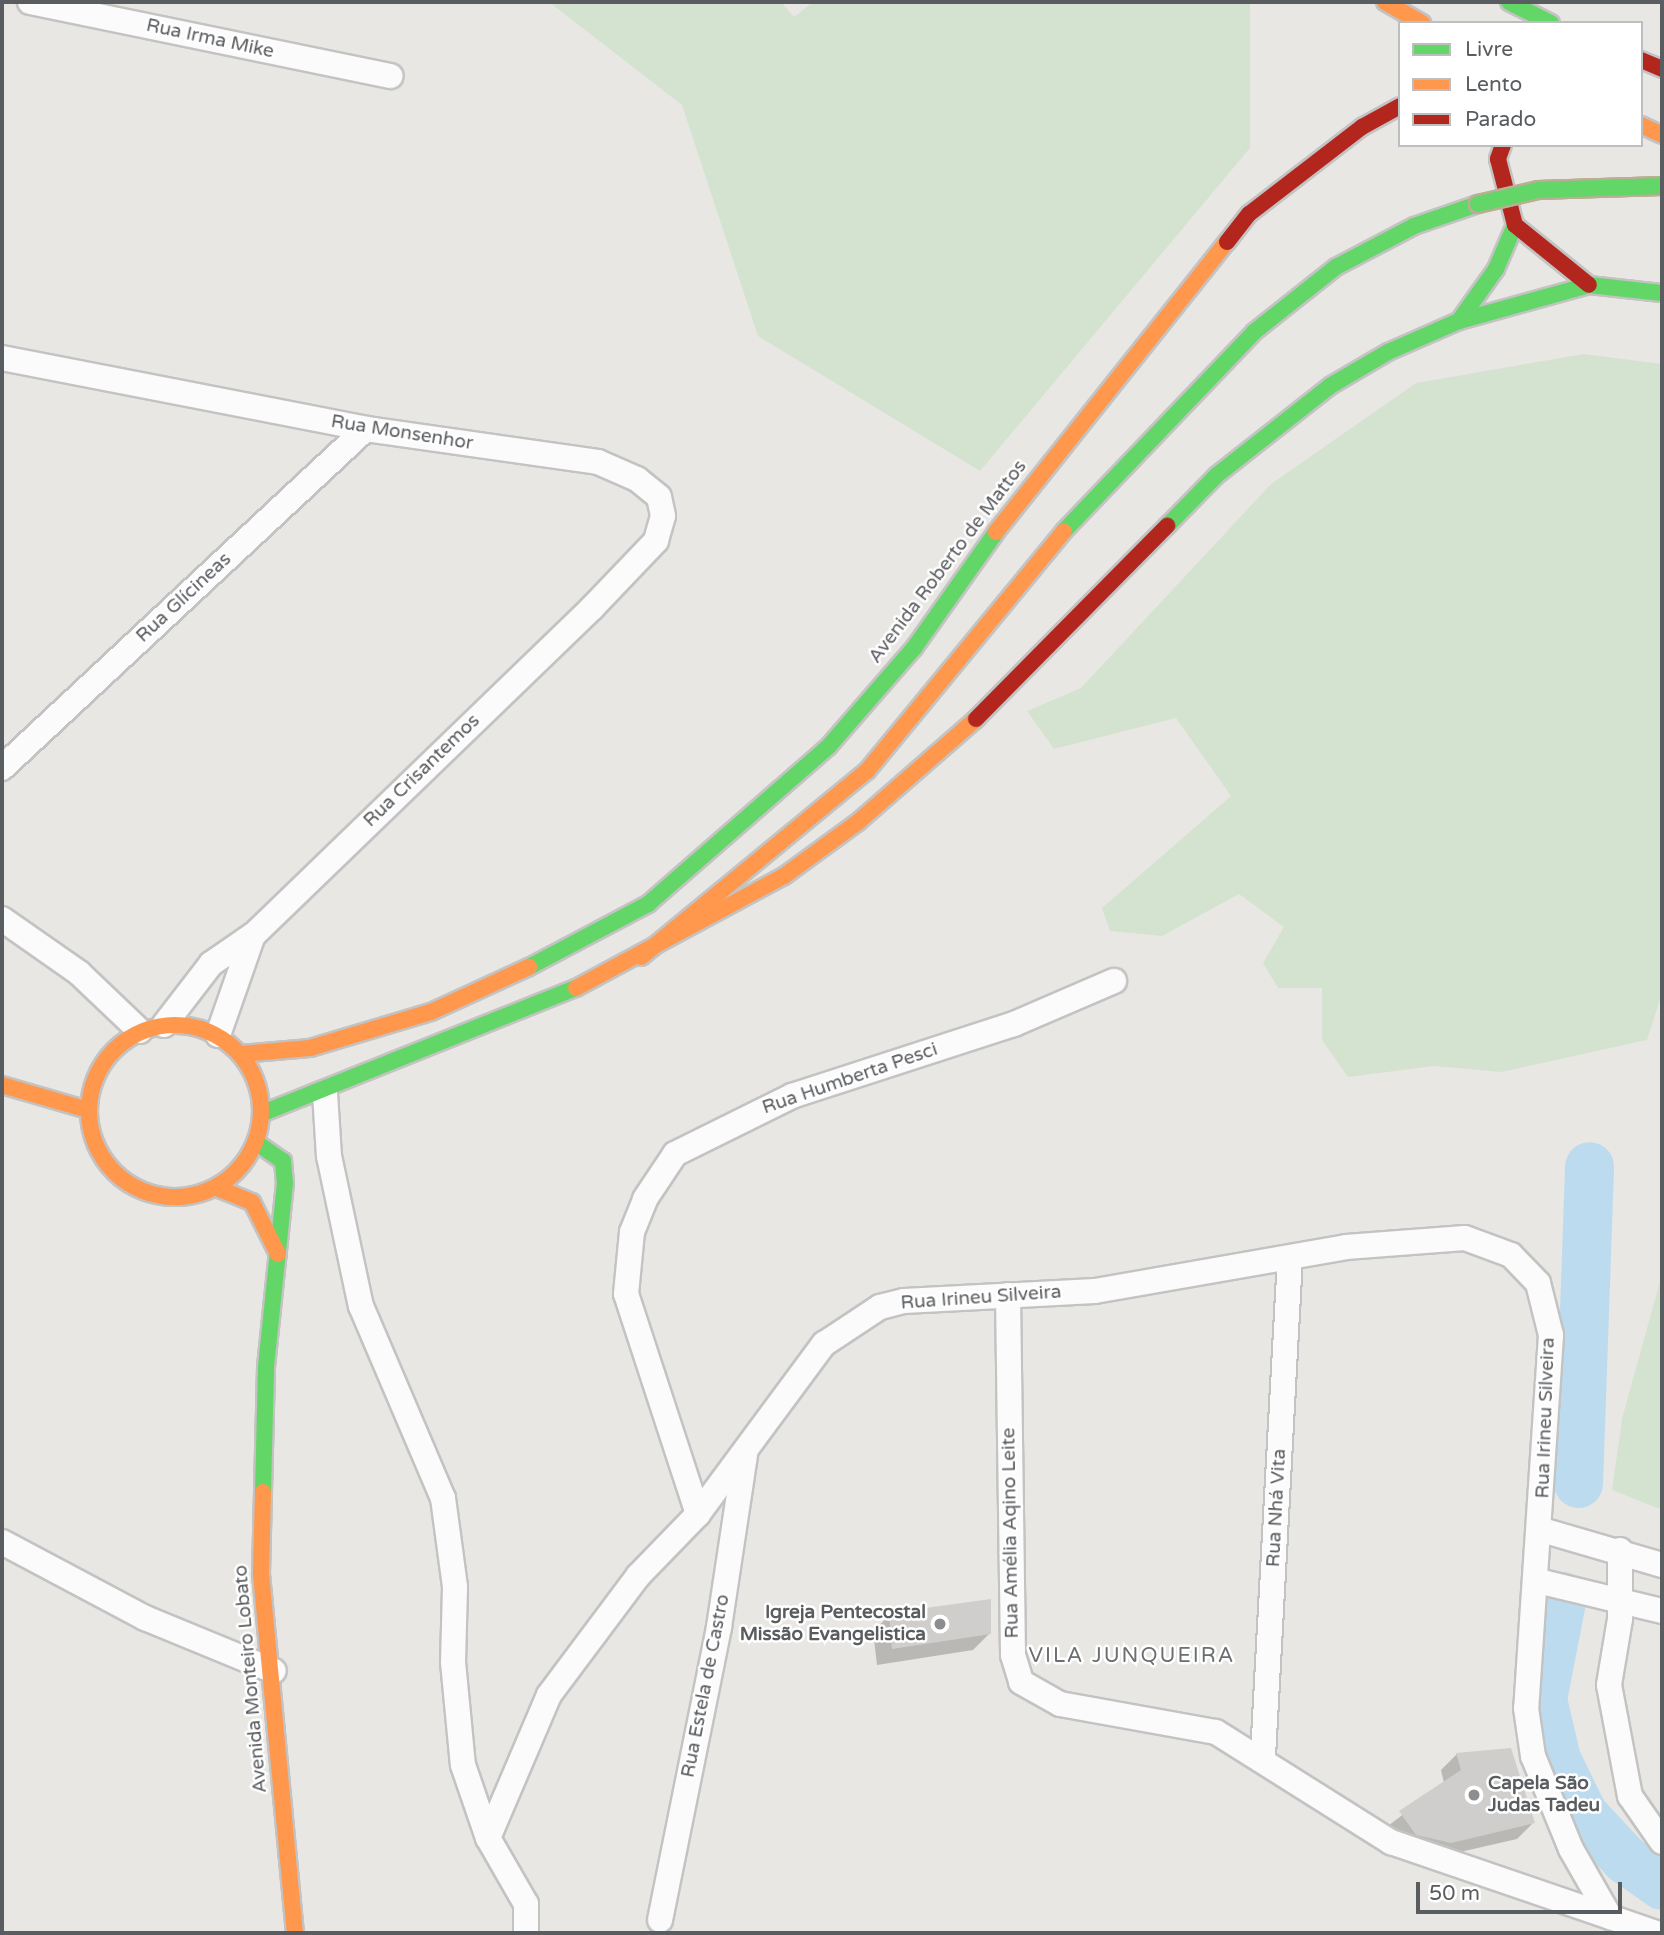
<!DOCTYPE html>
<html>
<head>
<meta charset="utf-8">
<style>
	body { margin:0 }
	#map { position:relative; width:1664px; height:1935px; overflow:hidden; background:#e9e7e3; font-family:"Varela Round",sans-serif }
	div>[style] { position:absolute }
	.green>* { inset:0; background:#d4e3d0 }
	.shadow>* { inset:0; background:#0003 }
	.river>* { height:49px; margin:-24.5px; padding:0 24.5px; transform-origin:24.5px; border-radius:24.5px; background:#bcdbef }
	.building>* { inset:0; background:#cfcecc }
	.roads { filter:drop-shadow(2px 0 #c3c3c3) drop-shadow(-2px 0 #c3c3c3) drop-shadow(0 2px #c3c3c3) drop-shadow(0 -2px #c3c3c3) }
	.street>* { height:24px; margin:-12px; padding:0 12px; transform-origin:12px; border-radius:12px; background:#fcfbfb }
	.fast>* { height:16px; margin:-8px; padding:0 8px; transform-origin:8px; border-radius:8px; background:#63d668 }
	.slow>* { height:16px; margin:-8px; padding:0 8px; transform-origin:8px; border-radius:8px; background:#ff974d }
	.slow>.ring { margin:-8px; padding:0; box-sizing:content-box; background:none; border:16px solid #ff974d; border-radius:50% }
	.jam>* { height:16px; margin:-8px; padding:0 8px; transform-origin:8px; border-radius:8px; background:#b3261e }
	.bridges { filter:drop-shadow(2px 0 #bbae95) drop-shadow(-2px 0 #bbae95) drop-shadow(0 2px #bbae95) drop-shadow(0 -2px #bbae95) }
	.fast-bridge>* { height:16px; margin:-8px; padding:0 8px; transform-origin:8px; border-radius:8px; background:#63d668 }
	.dots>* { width:19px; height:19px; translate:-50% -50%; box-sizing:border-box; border:4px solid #fff; border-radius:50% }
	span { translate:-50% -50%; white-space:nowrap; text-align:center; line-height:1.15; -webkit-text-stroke:5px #fff; paint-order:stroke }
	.street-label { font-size:19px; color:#5a5d60 }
	.poi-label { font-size:19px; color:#5a5d60; font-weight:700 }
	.right { translate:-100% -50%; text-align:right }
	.left { translate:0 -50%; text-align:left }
	.neighbourhood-label { font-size:21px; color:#6b6f72; letter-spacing:2px }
	.frame { position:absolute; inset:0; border:4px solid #5a5d60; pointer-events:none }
	.legend { position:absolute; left:1398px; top:21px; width:245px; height:126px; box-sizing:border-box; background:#fff; border:2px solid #bdbebf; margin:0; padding:9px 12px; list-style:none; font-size:21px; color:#5a5d60 }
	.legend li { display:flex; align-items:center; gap:14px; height:35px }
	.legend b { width:35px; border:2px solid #bdbebf }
	.scale { position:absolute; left:1416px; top:1882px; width:206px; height:32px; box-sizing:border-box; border:4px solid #5a5d60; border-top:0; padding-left:9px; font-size:21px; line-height:24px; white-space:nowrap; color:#5a5d60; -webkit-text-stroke:5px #fff; paint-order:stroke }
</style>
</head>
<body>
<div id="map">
	<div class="green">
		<i style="clip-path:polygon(549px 2px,781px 2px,794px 17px,813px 2px,1250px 2px,1250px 148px,980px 471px,758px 336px,682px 105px)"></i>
		<i style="clip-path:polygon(1584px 354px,1662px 364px,1662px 993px,1647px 1040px,1501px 1072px,1434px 1066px,1348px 1077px,1322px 1040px,1322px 988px,1278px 988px,1263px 963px,1284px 927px,1239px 894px,1162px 936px,1110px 931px,1102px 908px,1231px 796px,1176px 718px,1054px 749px,1027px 711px,1081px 688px,1271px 484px,1416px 383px)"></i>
		<i style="clip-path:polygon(1662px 1274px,1662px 1510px,1612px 1490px,1622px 1419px)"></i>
	</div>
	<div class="shadow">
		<i style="clip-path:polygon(890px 1615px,989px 1634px,973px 1650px,877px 1665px,873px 1631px)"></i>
		<i style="clip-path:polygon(1457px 1754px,1533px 1823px,1517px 1839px,1434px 1858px,1384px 1829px,1444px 1783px,1441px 1770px)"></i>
	</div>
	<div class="river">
		<i style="left:1578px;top:1483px;width:317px;rotate:-88deg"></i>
		<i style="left:1562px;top:1596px;width:105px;rotate:101deg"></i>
		<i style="left:1542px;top:1699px;width:62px;rotate:76.9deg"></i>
		<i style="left:1556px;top:1759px;width:61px;rotate:63.9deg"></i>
		<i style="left:1583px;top:1814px;width:62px;rotate:47deg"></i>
		<i style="left:1625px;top:1859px;width:45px;rotate:35.1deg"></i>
	</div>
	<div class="building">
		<i style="clip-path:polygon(991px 1599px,991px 1634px,892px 1649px,889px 1613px)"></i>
		<i style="clip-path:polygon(1511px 1748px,1535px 1823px,1451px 1843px,1416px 1835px,1399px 1811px,1461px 1770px,1456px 1753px)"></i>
	</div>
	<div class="roads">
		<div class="street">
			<i style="left:30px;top:2px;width:368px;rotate:11.6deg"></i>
			<i style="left:2px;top:358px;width:371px;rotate:11deg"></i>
			<i style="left:366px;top:429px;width:234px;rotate:8.1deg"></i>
			<i style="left:598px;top:462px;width:43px;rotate:23.6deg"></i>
			<i style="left:637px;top:479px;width:28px;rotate:39deg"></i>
			<i style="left:659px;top:497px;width:19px;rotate:78deg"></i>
			<i style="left:663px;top:516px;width:26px;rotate:106deg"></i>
			<i style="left:656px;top:541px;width:93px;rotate:133.7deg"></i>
			<i style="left:592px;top:608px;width:471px;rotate:136deg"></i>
			<i style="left:253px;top:935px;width:51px;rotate:145.4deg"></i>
			<i style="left:211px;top:964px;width:77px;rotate:127.6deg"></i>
			<i style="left:2px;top:768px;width:497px;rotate:-43deg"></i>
			<i style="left:2px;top:919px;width:94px;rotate:35deg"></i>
			<i style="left:79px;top:973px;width:84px;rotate:43.6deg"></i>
			<i style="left:218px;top:1035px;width:106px;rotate:-70.7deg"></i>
			<i style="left:325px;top:1093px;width:63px;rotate:86.4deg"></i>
			<i style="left:329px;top:1156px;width:153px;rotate:78deg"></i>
			<i style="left:361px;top:1306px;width:209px;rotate:66.9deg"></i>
			<i style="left:443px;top:1498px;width:90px;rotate:82.3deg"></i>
			<i style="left:455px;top:1587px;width:75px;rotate:91.5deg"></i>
			<i style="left:453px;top:1662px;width:103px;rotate:84.5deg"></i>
			<i style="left:463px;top:1765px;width:77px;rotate:71.1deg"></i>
			<i style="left:1008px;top:1295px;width:360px;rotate:89.2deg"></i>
			<i style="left:1013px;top:1655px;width:28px;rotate:73deg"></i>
			<i style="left:1021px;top:1682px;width:45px;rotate:29.4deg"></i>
			<i style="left:1060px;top:1704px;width:158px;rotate:10.2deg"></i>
			<i style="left:1216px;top:1732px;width:207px;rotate:32.2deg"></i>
			<i style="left:1391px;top:1842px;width:231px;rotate:18.9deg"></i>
			<i style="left:698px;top:1514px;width:231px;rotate:-108.1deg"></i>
			<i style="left:626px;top:1294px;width:62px;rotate:-84.5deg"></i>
			<i style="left:632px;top:1232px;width:35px;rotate:-68deg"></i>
			<i style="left:645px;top:1199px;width:54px;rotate:-56.3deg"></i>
			<i style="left:675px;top:1154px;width:131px;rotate:-26.4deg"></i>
			<i style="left:792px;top:1096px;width:233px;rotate:-18deg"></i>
			<i style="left:1014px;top:1024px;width:109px;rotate:-23.3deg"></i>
			<i style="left:1542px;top:1530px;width:125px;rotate:16.3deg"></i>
			<i style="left:2px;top:1542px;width:162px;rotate:28deg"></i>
			<i style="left:145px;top:1618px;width:139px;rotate:22.3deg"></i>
			<i style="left:1620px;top:1550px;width:69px;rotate:90deg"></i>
			<i style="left:1620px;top:1619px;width:67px;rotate:99.5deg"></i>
			<i style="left:1609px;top:1685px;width:113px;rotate:79.3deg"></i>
			<i style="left:1630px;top:1796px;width:56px;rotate:55.2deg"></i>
			<i style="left:1538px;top:1581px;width:128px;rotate:13.6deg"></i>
			<i style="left:1263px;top:1756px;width:498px;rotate:-86.9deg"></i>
			<i style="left:660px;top:1920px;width:299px;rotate:-78.6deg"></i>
			<i style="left:719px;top:1627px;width:174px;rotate:-81.4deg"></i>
			<i style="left:526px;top:1933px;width:29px;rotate:-90deg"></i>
			<i style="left:526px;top:1904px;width:76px;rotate:-119.9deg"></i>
			<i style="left:488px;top:1838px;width:155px;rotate:-66.9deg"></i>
			<i style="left:549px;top:1695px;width:149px;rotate:-53.2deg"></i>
			<i style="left:638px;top:1576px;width:86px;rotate:-45.9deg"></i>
			<i style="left:698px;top:1514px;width:212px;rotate:-53.5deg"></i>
			<i style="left:824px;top:1344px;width:67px;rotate:-33.5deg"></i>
			<i style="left:880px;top:1307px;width:25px;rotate:-14deg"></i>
			<i style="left:904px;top:1301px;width:191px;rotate:-3deg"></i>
			<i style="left:1095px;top:1291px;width:255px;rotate:-9.9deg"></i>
			<i style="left:1346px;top:1247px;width:119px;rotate:-4.3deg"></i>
			<i style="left:1465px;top:1238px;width:49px;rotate:20.3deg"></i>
			<i style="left:1511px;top:1255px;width:39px;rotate:46deg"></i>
			<i style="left:1538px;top:1283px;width:54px;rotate:76deg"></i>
			<i style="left:1551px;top:1335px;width:374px;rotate:93.8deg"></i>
			<i style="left:1526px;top:1708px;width:49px;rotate:81.7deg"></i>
			<i style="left:1533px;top:1756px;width:100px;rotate:67.8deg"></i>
			<i style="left:1571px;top:1849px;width:78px;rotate:60.2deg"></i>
			<i style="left:1610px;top:1917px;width:49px;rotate:19.2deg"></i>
		</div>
		<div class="fast">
			<i style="left:1509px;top:2px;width:47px;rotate:26.6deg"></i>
			<i style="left:1459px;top:321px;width:64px;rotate:-54.6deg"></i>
			<i style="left:1496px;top:269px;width:48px;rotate:-66.6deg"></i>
			<i style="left:1167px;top:526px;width:71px;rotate:-45.6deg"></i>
			<i style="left:1217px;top:475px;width:144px;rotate:-38.2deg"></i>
			<i style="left:1330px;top:386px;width:67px;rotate:-30.4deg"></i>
			<i style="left:1388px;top:352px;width:77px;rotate:-23.6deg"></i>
			<i style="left:1459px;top:321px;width:135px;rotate:-15.5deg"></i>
			<i style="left:1589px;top:285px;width:73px;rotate:6.3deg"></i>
			<i style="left:1064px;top:531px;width:275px;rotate:-46.3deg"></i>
			<i style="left:1254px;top:332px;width:105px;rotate:-38.4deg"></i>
			<i style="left:1336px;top:267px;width:88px;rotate:-27.7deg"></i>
			<i style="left:1414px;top:226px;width:68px;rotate:-19deg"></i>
			<i style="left:529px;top:967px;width:135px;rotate:-27.9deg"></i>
			<i style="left:648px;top:904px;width:240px;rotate:-41.1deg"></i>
			<i style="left:829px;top:746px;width:130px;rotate:-49.1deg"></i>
			<i style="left:914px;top:648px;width:142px;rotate:-54.7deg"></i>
			<i style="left:263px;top:1113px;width:337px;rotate:-21.8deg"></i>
			<i style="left:257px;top:1143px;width:32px;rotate:35deg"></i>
			<i style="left:283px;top:1161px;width:22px;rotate:85deg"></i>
			<i style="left:285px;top:1183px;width:186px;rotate:95.9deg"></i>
			<i style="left:266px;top:1368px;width:124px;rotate:91.4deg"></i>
		</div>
		<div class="slow">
			<i style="left:1385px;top:2px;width:43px;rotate:29.6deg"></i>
			<i style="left:1641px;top:125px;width:23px;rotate:25deg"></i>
			<i style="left:996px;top:532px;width:371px;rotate:-51.5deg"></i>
			<i style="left:641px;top:957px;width:293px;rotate:-39.5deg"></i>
			<i style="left:867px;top:771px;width:310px;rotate:-50.6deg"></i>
			<i style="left:576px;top:988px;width:236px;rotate:-28.3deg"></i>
			<i style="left:784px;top:876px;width:92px;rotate:-36.1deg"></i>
			<i style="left:858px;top:822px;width:157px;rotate:-41.1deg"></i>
			<i class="ring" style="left:89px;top:1025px;width:156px;height:156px"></i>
			<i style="left:241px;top:1054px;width:69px;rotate:-5deg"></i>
			<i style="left:310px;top:1048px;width:126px;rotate:-16.6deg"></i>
			<i style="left:431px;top:1012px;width:108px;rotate:-24.7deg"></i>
			<i style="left:2px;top:1085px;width:90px;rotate:16.2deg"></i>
			<i style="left:217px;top:1188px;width:38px;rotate:22deg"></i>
			<i style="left:252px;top:1202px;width:58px;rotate:63.4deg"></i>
			<i style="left:263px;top:1492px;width:82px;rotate:91.4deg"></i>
			<i style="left:261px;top:1574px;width:361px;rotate:84.6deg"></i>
		</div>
		<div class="jam">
			<i style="left:1641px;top:60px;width:23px;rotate:23deg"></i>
			<i style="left:1503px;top:145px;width:15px;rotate:110deg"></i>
			<i style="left:1498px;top:159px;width:68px;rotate:75.6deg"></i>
			<i style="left:1515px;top:225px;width:95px;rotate:39deg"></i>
			<i style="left:1227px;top:242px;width:36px;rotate:-52deg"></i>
			<i style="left:1249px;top:214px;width:143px;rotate:-37.6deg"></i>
			<i style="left:1362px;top:127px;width:43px;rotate:-28.9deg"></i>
			<i style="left:976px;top:719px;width:272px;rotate:-45.3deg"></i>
		</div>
	</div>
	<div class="bridges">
		<div class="fast-bridge">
			<i style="left:1478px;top:204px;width:62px;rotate:-13.1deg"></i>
			<i style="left:1538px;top:190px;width:124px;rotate:-1.8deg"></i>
		</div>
	</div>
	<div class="dots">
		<i style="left:940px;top:1624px;background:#8c8d8e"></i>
		<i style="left:1474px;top:1795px;background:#8c8d8e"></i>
	</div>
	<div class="street-label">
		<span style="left:210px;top:39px;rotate:12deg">Rua Irma Mike</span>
		<span style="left:402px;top:433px;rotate:9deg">Rua Monsenhor</span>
		<span style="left:948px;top:562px;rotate:-53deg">Avenida Roberto de Mattos</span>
		<span style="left:184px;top:598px;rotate:-43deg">Rua Glícineas</span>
		<span style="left:422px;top:771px;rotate:-44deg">Rua Crisantemos</span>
		<span style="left:850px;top:1079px;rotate:-19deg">Rua Humberta Pesci</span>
		<span style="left:981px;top:1298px;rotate:-4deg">Rua Irineu Silveira</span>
		<span style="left:1546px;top:1418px;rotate:-88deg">Rua Irineu Silveira</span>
		<span style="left:1277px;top:1508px;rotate:-87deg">Rua Nhá Vita</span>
		<span style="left:1011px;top:1533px;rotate:-91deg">Rua Amélia Aqino Leite</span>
		<span style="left:251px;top:1679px;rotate:-95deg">Avenida Monteiro Lobato</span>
		<span style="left:706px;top:1686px;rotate:-79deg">Rua Estela de Castro</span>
	</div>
	<div class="poi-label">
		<span class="right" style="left:926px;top:1624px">Igreja Pentecostal<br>Missão Evangelistica</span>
		<span class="left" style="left:1488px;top:1795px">Capela São<br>Judas Tadeu</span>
	</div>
	<div class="neighbourhood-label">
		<span style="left:1132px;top:1656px">VILA JUNQUEIRA</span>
	</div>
	<div class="frame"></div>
	<ul class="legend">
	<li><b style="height:9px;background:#63d668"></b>Livre</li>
	<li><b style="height:9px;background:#ff974d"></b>Lento</li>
	<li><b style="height:9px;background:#b3261e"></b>Parado</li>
	</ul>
	<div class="scale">50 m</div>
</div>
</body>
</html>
